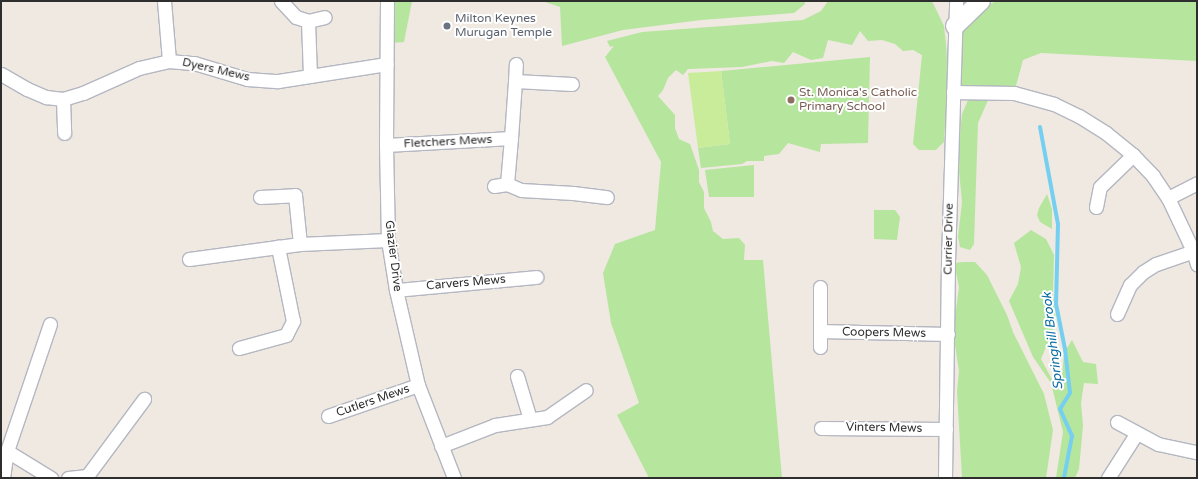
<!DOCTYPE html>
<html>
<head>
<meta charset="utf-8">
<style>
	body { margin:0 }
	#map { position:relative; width:1198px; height:479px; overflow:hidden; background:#efe9e1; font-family:"Varela Round",sans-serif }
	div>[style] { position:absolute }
	.green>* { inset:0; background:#b6e59e }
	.pitch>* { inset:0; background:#c9ec9a }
	.stream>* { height:4px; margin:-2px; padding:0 2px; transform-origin:2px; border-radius:2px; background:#75cff0 }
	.roads { filter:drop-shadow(1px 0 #b4b7c1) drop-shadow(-1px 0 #b4b7c1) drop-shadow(0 1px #b4b7c1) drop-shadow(0 -1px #b4b7c1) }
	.street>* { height:13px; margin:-6.5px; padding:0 6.5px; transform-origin:6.5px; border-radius:6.5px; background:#fff }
	.secondary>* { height:18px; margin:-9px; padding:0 9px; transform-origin:9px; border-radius:9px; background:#fff }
	.dots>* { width:11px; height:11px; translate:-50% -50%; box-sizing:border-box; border:2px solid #fff; border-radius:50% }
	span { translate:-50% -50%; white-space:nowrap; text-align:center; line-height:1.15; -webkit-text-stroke:4px #fff; paint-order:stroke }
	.worship-label { font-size:12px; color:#5b616d }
	.left { translate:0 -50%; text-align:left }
	.street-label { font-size:12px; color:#2e2e2e }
	.education-label { font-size:12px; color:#785e54 }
	.water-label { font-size:13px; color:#0d6fa3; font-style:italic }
	.frame { position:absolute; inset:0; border:2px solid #2e2e2e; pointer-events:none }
</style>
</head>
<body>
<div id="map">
	<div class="green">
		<i style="clip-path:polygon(395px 1px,412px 1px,404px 42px,392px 43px)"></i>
		<i style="clip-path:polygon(542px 1px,805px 1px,805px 4px,794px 13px,701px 20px,623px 30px,562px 46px,560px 7px)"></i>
		<i style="clip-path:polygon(828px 1px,931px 1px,933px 3px,944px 26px,946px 44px,950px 109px,946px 113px,944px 142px,936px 150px,919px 150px,913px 144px,922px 55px,913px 50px,903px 51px,895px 44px,882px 40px,868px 41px,860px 31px,852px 45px,828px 40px,823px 58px,811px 60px,793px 52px,784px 63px,772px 61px,742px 67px,688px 69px,683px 75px,676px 70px,668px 78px,663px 90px,658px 96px,675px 115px,675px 128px,679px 139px,690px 144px,699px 170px,699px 182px,704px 192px,704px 208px,711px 222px,713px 231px,723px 239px,739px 238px,745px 245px,744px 260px,763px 260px,782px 478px,649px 478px,617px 415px,639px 403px,611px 323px,603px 273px,615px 244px,655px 230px,661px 162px,605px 57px,614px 46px,610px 47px,607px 41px,642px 32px,803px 20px,821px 11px)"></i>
		<i style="clip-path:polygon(997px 1px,1197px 1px,1197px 61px,1041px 53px,1023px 60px,1014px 93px,953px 92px,955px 44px,979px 9px)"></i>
		<i style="clip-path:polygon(870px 57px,868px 143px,821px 144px,820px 152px,788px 143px,779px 154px,764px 156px,764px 161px,747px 161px,742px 164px,701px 168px,698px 148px,730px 144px,721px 71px)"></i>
		<i style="clip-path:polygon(975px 96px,989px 98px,978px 123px,974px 244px,970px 250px,960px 247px,958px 237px,962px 202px,959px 171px,960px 135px,962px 114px,968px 100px)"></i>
		<i style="clip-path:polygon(754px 165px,754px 197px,709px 197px,705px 170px)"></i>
		<i style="clip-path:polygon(1047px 194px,1052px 209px,1052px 229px,1040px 222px,1037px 215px,1039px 208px)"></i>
		<i style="clip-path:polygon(874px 210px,895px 210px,900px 217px,897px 240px,874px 239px)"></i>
		<i style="clip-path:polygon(1031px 230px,1046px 239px,1054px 255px,1053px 293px,1056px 323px,1041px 359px,1055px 385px,1062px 376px,1064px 353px,1072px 340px,1083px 362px,1096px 364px,1098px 384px,1084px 383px,1081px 403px,1083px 426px,1079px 469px,1075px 478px,1056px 478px,1063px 432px,1051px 383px,1033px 357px,1009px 301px,1018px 284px,1021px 267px,1014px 243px)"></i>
		<i style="clip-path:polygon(963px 262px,975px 262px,987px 275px,1007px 315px,1013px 332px,1044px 394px,1053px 430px,1046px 478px,962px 478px,957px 391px,959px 371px,953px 332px,959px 287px,954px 263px)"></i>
	</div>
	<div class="pitch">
		<i style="clip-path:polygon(721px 71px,730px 144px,698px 148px,688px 73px)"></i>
	</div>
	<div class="stream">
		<i style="left:1040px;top:127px;width:99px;rotate:79.5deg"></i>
		<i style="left:1058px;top:224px;width:80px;rotate:91.4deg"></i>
		<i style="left:1056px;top:304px;width:46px;rotate:78.7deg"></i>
		<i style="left:1065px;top:349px;width:44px;rotate:83.5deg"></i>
		<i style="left:1070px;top:393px;width:19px;rotate:122deg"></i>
		<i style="left:1060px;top:409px;width:30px;rotate:66deg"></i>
		<i style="left:1072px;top:436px;width:43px;rotate:100.8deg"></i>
	</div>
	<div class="roads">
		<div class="street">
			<i style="left:164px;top:1px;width:60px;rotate:85.2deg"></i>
			<i style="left:281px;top:1px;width:22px;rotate:47deg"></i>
			<i style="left:296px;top:17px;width:13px;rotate:18deg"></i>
			<i style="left:308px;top:21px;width:17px;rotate:-13deg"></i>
			<i style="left:387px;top:1px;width:144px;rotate:90.4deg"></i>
			<i style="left:386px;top:145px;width:95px;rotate:88.8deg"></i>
			<i style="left:388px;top:240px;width:51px;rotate:80.9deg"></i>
			<i style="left:396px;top:290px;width:98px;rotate:77deg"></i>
			<i style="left:418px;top:385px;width:100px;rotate:68.8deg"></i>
			<i style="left:308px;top:21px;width:55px;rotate:87.9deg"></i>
			<i style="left:1px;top:74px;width:30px;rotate:30deg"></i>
			<i style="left:27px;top:89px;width:21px;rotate:23deg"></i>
			<i style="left:46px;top:97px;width:17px;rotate:7deg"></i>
			<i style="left:63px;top:99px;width:21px;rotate:-17deg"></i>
			<i style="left:83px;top:93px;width:61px;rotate:-24.1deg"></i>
			<i style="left:139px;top:68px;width:31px;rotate:-13deg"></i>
			<i style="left:169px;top:61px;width:25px;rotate:5deg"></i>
			<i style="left:194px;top:63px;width:55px;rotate:16.8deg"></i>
			<i style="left:247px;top:79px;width:31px;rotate:4deg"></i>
			<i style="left:278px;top:81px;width:110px;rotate:-8.9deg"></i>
			<i style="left:515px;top:81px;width:17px;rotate:-87deg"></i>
			<i style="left:953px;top:92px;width:61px;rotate:0.9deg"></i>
			<i style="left:1014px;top:93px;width:41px;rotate:15.4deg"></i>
			<i style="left:1054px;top:104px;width:28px;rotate:26deg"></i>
			<i style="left:1079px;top:116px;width:32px;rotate:32deg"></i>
			<i style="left:1106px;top:133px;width:35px;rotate:39deg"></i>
			<i style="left:1133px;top:155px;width:29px;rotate:46deg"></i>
			<i style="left:1153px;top:176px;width:27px;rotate:56deg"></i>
			<i style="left:1168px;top:198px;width:59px;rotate:64.7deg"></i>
			<i style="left:1193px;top:251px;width:14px;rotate:73deg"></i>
			<i style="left:63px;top:99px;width:34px;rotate:88deg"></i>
			<i style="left:511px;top:138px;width:46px;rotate:95deg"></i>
			<i style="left:507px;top:184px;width:15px;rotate:23deg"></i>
			<i style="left:521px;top:190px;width:52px;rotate:3.3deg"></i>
			<i style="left:573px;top:193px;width:34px;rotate:7deg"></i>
			<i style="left:386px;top:145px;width:125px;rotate:-3.2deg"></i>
			<i style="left:511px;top:138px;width:57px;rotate:-86deg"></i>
			<i style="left:515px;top:81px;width:57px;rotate:3deg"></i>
			<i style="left:494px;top:186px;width:13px;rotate:-9deg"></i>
			<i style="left:260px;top:197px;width:35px;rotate:-3deg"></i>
			<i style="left:295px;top:195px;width:49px;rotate:84.2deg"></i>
			<i style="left:1168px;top:198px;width:33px;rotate:-27deg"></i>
			<i style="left:1096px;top:207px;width:20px;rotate:-79deg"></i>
			<i style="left:1100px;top:187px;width:46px;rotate:-44.1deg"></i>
			<i style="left:189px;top:259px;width:112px;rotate:-7.7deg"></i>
			<i style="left:300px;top:244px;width:88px;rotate:-2.6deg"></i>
			<i style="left:820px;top:287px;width:60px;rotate:90deg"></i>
			<i style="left:396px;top:290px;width:141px;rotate:-5.3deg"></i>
			<i style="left:1117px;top:314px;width:32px;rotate:-66deg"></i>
			<i style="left:1130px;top:285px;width:18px;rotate:-45deg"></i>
			<i style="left:1143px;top:272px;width:15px;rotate:-32deg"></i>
			<i style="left:1156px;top:264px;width:39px;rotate:-19deg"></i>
			<i style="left:820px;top:331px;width:128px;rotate:1.3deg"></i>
			<i style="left:239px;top:348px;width:49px;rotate:-15.5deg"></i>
			<i style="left:286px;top:335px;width:16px;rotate:-63deg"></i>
			<i style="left:293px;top:321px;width:76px;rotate:-101.5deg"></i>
			<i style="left:517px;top:376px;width:45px;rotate:73.2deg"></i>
			<i style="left:328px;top:416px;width:95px;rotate:-19deg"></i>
			<i style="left:1117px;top:422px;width:47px;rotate:28.2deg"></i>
			<i style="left:1158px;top:444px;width:40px;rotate:12deg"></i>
			<i style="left:821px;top:428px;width:125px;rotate:0.5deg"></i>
			<i style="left:441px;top:446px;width:58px;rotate:-21.3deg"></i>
			<i style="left:495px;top:425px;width:53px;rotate:-8.7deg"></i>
			<i style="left:547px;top:417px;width:47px;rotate:-34.7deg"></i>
			<i style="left:7px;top:451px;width:52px;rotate:31.5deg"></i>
			<i style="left:3px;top:478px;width:27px;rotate:-82deg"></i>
			<i style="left:7px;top:451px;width:134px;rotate:-71.3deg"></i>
			<i style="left:68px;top:478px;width:19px;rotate:-6deg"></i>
			<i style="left:87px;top:476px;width:96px;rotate:-53.5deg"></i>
			<i style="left:945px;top:478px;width:217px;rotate:-89.2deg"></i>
			<i style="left:948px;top:261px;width:260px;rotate:-88.2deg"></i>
			<i style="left:1108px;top:478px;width:52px;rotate:-57.5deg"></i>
		</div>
		<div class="secondary">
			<i style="left:955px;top:26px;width:36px;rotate:-44deg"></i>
		</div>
	</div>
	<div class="dots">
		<i style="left:447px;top:26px;background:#6b7280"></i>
		<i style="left:791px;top:100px;background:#8d6e63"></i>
	</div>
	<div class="worship-label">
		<span class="left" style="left:455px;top:26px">Milton Keynes<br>Murugan Temple</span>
	</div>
	<div class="street-label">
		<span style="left:216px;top:70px;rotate:13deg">Dyers Mews</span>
		<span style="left:448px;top:142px;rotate:-3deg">Fletchers Mews</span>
		<span style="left:949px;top:239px;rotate:-89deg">Currier Drive</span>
		<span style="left:393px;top:256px;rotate:83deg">Glazier Drive</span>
		<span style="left:466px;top:283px;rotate:-5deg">Carvers Mews</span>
		<span style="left:884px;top:333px;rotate:1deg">Coopers Mews</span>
		<span style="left:373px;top:401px;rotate:-19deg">Cutlers Mews</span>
		<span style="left:884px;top:428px;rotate:1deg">Vinters Mews</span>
	</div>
	<div class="education-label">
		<span class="left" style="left:799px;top:100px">St. Monica's Catholic<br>Primary School</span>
	</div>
	<div class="water-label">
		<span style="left:1053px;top:341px;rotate:-97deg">Springhill Brook</span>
	</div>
	<div class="frame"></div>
</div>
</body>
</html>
